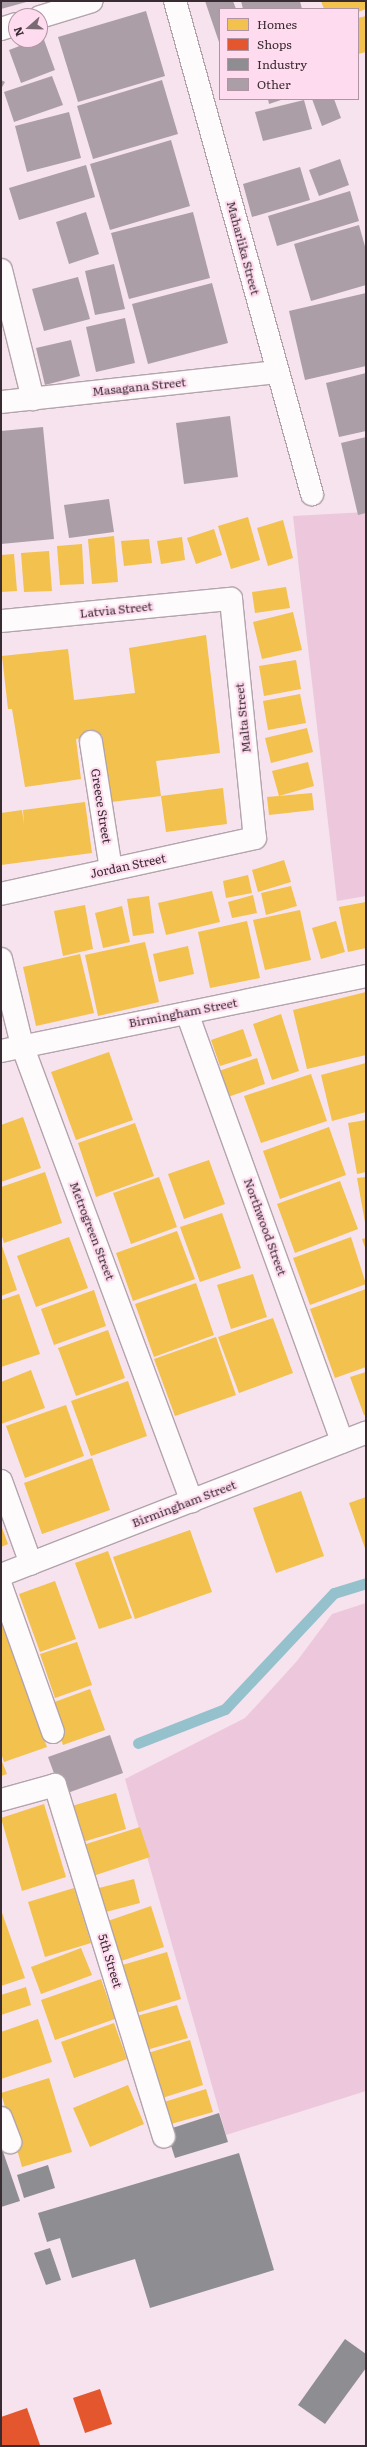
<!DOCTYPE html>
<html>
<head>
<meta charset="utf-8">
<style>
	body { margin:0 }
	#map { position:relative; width:367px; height:2447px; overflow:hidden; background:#f6e3ed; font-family:Literata,serif }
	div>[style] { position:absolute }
	.green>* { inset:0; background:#edc8dc }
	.homes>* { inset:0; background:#f2c14e }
	.shops>* { inset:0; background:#e4572e }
	.industry>* { inset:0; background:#8d8d92 }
	.stream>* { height:11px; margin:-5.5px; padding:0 5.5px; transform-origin:5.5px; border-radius:5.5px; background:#95c1cd }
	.building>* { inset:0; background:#ac9ea6 }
	.roads { filter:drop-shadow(1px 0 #b3a4ac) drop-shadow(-1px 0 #b3a4ac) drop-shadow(0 1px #b3a4ac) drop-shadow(0 -1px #b3a4ac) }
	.minor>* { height:22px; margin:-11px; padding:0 11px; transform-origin:11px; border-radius:11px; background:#fefbfc }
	span { translate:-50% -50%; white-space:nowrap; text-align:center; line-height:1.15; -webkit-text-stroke:4px #fedbee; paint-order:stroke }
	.street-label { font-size:12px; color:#382b32 }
	.frame { position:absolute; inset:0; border:2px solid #382b32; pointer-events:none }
	.legend { position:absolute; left:219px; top:8px; width:140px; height:92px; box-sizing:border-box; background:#fedbee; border:1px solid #af95a3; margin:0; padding:5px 7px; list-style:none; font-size:12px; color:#382b32 }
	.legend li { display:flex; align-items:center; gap:8px; height:20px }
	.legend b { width:20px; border:1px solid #af95a3 }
	.north { position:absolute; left:8px; top:8px; width:40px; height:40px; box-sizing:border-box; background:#fedbee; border:1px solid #af95a3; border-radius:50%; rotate:250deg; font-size:11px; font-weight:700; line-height:16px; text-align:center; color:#382b32 }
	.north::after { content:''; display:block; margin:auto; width:14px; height:18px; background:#7a6b73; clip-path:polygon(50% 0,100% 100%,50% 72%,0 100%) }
</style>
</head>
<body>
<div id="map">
	<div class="green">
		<i style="clip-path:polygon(366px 512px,366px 896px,337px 901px,293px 516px)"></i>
		<i style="clip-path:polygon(366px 1603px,366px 2091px,226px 2135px,125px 1779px,245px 1718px,297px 1661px,332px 1614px)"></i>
	</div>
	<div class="homes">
		<i style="clip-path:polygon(321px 1px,366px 1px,366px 9px,358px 12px,358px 9px,324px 9px)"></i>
		<i style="clip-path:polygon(366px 16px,366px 52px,358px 54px,358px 18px)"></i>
		<i style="clip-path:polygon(248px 517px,260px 560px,231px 569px,218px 526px)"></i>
		<i style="clip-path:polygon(283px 520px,293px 558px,268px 566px,257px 528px)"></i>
		<i style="clip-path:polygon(214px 529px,222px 555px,196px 564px,187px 538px)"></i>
		<i style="clip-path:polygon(114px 536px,118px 582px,92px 584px,88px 539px)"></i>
		<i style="clip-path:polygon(182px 537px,185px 560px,161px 564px,157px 541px)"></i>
		<i style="clip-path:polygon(149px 539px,152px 563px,124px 566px,121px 541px)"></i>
		<i style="clip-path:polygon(82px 544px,84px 584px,60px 585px,57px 546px)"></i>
		<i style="clip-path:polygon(49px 551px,52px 591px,24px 592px,21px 553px)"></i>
		<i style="clip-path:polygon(14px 554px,17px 591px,1px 592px,1px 555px)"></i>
		<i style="clip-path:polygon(286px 587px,290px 608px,255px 613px,252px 592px)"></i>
		<i style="clip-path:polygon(293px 612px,302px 650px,262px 659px,253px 622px)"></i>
		<i style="clip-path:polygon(206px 635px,220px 753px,156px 761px,161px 796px,111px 802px,102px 735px,76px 739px,81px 779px,25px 787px,12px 709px,8px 709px,2px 656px,68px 649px,74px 700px,135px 693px,129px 648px)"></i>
		<i style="clip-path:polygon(296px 660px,301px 689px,264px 696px,259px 666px)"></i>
		<i style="clip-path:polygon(300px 694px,306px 723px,268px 730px,263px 701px)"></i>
		<i style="clip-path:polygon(307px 728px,313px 752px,271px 763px,265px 738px)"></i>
		<i style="clip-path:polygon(308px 762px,314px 786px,279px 796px,272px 771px)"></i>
		<i style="clip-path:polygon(223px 788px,227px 824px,166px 832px,161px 796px)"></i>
		<i style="clip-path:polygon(312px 793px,314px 810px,269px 815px,267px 797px)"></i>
		<i style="clip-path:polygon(85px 802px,92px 853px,1px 865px,1px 813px,22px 810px,24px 824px,23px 810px)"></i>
		<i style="clip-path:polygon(284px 860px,291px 882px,258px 892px,252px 870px)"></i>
		<i style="clip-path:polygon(248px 875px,252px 893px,226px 898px,223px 881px)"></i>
		<i style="clip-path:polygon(291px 886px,297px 906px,266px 915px,261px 893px)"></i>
		<i style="clip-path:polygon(212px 891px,220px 922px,166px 935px,158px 903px)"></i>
		<i style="clip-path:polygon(253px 895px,257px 913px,232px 918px,228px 902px)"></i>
		<i style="clip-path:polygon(149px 896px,154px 933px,133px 936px,127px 899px)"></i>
		<i style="clip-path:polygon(366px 902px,366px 948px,348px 952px,339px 907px)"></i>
		<i style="clip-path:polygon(85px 905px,93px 949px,63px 956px,54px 911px)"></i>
		<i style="clip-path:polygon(122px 906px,130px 942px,103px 948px,95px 913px)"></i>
		<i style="clip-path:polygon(300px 910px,311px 960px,265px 970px,253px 920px)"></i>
		<i style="clip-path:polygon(247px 921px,260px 978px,210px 988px,198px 932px)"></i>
		<i style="clip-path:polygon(336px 921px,345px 952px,321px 959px,312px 928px)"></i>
		<i style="clip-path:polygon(145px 942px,159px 1002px,98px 1016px,85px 955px)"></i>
		<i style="clip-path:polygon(188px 946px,194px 974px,159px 982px,153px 954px)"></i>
		<i style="clip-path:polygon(80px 954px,94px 1013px,36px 1026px,23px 967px)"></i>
		<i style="clip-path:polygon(366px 992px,366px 1055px,307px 1069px,293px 1010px)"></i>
		<i style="clip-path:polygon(281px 1014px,299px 1071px,272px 1080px,253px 1024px)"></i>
		<i style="clip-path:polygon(243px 1029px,252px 1056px,220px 1066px,211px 1040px)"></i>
		<i style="clip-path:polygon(109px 1052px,133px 1120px,76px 1140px,51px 1072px)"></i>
		<i style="clip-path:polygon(257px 1058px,265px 1084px,225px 1098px,216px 1072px)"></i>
		<i style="clip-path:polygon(366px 1063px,366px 1112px,332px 1121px,321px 1075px)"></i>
		<i style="clip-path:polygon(311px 1074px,327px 1121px,261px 1143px,244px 1096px)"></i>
		<i style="clip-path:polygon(23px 1117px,41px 1168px,1px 1182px,1px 1125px)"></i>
		<i style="clip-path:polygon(366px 1120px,366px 1172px,357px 1174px,348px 1123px)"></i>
		<i style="clip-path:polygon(135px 1123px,154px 1176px,96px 1197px,78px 1143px)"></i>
		<i style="clip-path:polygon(329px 1127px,346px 1175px,280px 1199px,263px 1151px)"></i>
		<i style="clip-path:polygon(209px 1160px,225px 1204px,184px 1219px,168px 1174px)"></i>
		<i style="clip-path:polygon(45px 1172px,62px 1223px,4px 1243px,1px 1233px,1px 1187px)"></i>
		<i style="clip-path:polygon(159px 1177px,177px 1227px,131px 1244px,113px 1193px)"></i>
		<i style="clip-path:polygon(366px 1177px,366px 1222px,365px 1222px,357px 1178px)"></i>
		<i style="clip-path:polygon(340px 1181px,358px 1229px,295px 1253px,277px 1204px)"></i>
		<i style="clip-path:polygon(222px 1213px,241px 1268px,200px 1282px,180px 1227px)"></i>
		<i style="clip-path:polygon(177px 1231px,195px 1279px,133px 1301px,116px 1253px)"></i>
		<i style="clip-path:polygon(69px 1237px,88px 1288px,36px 1307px,17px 1256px)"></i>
		<i style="clip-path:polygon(351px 1237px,366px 1284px,310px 1305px,293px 1258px)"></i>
		<i style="clip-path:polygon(366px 1238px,366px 1250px,362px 1239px)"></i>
		<i style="clip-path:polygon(1px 1243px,17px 1290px,1px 1296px)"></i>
		<i style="clip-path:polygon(253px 1274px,267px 1317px,231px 1329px,217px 1285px)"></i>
		<i style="clip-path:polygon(196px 1283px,214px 1335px,154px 1357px,135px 1304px)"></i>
		<i style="clip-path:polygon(366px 1289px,366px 1367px,335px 1378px,310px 1309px)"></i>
		<i style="clip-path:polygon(94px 1290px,106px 1326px,54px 1345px,41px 1309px)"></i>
		<i style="clip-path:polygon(19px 1294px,40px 1354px,1px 1367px,1px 1300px)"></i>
		<i style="clip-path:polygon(273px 1318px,293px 1373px,239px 1393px,218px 1337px)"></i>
		<i style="clip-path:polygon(108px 1330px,125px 1378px,76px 1396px,58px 1348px)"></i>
		<i style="clip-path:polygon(216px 1337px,236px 1395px,175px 1416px,154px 1359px)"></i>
		<i style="clip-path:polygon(31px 1370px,45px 1408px,1px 1424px,1px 1382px)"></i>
		<i style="clip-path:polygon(366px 1372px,366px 1415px,364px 1415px,350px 1377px)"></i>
		<i style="clip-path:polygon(128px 1381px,147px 1436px,91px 1456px,71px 1401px)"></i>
		<i style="clip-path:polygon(66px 1405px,84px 1456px,25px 1478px,6px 1426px)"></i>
		<i style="clip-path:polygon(92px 1458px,110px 1510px,42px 1534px,24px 1483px)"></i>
		<i style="clip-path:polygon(301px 1491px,324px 1556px,276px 1573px,253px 1508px)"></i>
		<i style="clip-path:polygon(366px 1497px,366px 1551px,349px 1503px)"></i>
		<i style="clip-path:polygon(1px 1525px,8px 1544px,1px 1547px)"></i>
		<i style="clip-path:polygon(190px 1530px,212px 1592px,135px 1619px,113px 1557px)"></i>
		<i style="clip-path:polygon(108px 1551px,132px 1618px,99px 1629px,75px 1563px)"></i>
		<i style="clip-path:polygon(55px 1581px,76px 1639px,40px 1652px,19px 1594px)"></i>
		<i style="clip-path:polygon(1px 1618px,47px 1747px,4px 1762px,1px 1753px)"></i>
		<i style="clip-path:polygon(77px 1642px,92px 1685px,55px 1698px,40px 1654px)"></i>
		<i style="clip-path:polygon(90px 1689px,105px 1730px,63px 1745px,49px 1704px)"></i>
		<i style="clip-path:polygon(1px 1759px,7px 1774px,1px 1776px)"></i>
		<i style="clip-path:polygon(116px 1793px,126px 1829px,76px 1844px,65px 1808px)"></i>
		<i style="clip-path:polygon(44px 1804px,66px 1877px,22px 1891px,1px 1818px)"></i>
		<i style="clip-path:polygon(140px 1827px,150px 1857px,90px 1877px,80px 1846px)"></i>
		<i style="clip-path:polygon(134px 1879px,140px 1903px,102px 1913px,95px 1889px)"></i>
		<i style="clip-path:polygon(74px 1888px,91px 1943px,45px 1957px,28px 1902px)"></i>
		<i style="clip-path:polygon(151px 1906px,164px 1947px,118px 1962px,105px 1922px)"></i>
		<i style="clip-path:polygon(1px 1910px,25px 1978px,1px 1986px)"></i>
		<i style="clip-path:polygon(81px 1948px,92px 1975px,41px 1994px,31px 1967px)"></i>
		<i style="clip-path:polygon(167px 1952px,181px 1999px,133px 2014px,119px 1966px)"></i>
		<i style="clip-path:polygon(101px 1979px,115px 2019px,55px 2040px,41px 2000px)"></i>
		<i style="clip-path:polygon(26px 1987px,31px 2005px,1px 2015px,1px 1995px)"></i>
		<i style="clip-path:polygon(177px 2005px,188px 2038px,143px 2051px,133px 2017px)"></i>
		<i style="clip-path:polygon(38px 2019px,52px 2062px,1px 2079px,1px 2032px)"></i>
		<i style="clip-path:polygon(114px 2023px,127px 2059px,74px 2078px,61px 2042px)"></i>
		<i style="clip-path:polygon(190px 2040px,203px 2085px,159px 2099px,145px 2054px)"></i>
		<i style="clip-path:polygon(49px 2078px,72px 2152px,22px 2167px,1px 2093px)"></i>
		<i style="clip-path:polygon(128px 2085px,144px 2124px,90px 2147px,73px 2108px)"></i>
		<i style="clip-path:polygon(206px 2089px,213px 2112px,171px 2124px,164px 2102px)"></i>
	</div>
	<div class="shops">
		<i style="clip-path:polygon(100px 2389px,112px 2424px,85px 2433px,73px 2398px)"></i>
		<i style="clip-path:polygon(27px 2408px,40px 2445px,1px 2446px,1px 2417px)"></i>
	</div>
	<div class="industry">
		<i style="clip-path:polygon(219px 2113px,228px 2142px,175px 2158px,166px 2130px)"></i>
		<i style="clip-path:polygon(1px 2146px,20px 2201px,1px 2207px)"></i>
		<i style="clip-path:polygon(239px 2153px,274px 2270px,150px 2308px,135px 2259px,72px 2278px,60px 2238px,47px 2242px,38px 2213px)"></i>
		<i style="clip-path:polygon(48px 2165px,55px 2188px,24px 2198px,17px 2175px)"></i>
		<i style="clip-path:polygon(50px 2248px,61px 2280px,46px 2285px,34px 2253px)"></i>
		<i style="clip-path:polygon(345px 2339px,366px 2354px,366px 2368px,325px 2424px,298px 2405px)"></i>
	</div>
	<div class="stream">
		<i style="left:138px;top:1743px;width:93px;rotate:-21.3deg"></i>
		<i style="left:225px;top:1709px;width:159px;rotate:-46.8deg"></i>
		<i style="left:334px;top:1593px;width:34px;rotate:-17deg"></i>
	</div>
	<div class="building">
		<i style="clip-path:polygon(1px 1px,30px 1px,1px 9px)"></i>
		<i style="clip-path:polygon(205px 1px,233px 1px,236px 9px,220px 9px,220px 45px)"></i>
		<i style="clip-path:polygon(241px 1px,300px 1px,302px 9px,243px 9px)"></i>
		<i style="clip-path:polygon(146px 11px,165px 76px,78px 102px,58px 37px)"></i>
		<i style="clip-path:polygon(43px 37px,55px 70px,21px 83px,9px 50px)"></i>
		<i style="clip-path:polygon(52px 76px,63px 105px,14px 122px,4px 92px)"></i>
		<i style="clip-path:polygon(1px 80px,5px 82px,1px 89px)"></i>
		<i style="clip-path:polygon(162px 80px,178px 134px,93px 159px,77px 106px)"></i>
		<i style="clip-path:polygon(268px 99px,284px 99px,269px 104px)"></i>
		<i style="clip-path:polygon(312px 99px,334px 99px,341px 118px,322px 126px)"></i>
		<i style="clip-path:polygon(304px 100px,312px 129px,263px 141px,255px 112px)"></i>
		<i style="clip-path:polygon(69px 112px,81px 158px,27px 172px,15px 126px)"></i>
		<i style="clip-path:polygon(171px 140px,190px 206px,110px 230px,90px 164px)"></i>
		<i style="clip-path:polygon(340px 159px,349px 185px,319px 196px,309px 170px)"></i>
		<i style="clip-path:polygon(86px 165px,95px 197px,19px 220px,9px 188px)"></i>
		<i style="clip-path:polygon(300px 167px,310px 200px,252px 217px,243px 184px)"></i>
		<i style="clip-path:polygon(350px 191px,359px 221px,277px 246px,268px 216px)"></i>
		<i style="clip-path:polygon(86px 212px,99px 254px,69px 264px,56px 222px)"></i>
		<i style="clip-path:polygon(193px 212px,210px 278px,129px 299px,111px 233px)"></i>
		<i style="clip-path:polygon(359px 225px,366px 250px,366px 285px,311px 301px,294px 244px)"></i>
		<i style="clip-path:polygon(114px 264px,125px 309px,95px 315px,85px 271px)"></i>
		<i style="clip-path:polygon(78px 277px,90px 319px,44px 331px,32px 289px)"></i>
		<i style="clip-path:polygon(212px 283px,228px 343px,148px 364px,132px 304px)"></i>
		<i style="clip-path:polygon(366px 293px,366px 366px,305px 380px,289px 311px)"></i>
		<i style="clip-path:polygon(125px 318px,135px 363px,96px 372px,86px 327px)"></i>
		<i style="clip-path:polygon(71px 340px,80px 376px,45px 385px,36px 348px)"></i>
		<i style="clip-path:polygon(366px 373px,366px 431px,339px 437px,326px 383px)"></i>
		<i style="clip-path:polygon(230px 416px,238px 477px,184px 484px,176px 423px)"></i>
		<i style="clip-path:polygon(43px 427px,54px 539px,1px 544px,1px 431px)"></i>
		<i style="clip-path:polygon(366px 437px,366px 513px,358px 515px,341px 443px)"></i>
		<i style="clip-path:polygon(109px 499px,114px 532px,69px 538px,64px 505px)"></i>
		<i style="clip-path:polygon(110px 1735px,123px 1773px,62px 1795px,48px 1757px)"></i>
	</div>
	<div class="roads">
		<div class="minor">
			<i style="left:175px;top:1px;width:512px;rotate:74.47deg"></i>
			<i style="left:40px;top:17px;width:54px;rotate:-17.1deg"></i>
			<i style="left:1px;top:29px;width:16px;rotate:-18deg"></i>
			<i style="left:1px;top:270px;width:133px;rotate:76.1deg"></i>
			<i style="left:1px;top:402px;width:278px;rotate:-6.2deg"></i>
			<i style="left:1px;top:621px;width:231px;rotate:-5.5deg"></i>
			<i style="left:231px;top:599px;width:240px;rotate:84.3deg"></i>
			<i style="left:255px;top:838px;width:260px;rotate:167.6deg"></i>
			<i style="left:91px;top:742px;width:129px;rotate:81.1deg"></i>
			<i style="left:1px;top:959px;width:89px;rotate:76.3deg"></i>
			<i style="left:22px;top:1045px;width:487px;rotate:69.6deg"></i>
			<i style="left:187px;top:1013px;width:456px;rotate:70.1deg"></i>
			<i style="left:1px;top:1051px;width:373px;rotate:-11.6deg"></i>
			<i style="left:1px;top:1481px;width:88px;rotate:70.1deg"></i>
			<i style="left:1px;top:1575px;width:392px;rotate:-21.3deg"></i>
			<i style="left:1px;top:1586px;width:155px;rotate:70.4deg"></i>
			<i style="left:1px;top:1800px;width:56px;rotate:-15.5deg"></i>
			<i style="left:55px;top:1785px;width:368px;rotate:72.8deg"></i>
			<i style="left:1px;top:2118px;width:26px;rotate:69deg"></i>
		</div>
	</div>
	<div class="street-label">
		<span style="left:243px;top:248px;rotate:75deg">Maharlika Street</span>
		<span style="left:139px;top:387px;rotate:-6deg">Masagana Street</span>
		<span style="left:116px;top:610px;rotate:-6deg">Latvia Street</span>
		<span style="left:243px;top:718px;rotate:-96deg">Malta Street</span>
		<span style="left:101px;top:806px;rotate:81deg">Greece Street</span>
		<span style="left:128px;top:866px;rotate:-12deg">Jordan Street</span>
		<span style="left:183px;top:1013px;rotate:-11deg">Birmingham Street</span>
		<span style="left:265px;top:1227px;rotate:70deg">Northwood Street</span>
		<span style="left:92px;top:1231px;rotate:69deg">Metrogreen Street</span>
		<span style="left:184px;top:1504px;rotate:-21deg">Birmingham Street</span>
		<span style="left:110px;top:1961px;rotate:73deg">5th Street</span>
	</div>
	<div class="frame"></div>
	<ul class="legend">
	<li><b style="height:11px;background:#f2c14e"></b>Homes</li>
	<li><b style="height:11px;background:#e4572e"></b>Shops</li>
	<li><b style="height:11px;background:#8d8d92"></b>Industry</li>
	<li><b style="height:11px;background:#ac9ea6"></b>Other</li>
	</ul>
	<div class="north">N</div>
</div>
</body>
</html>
